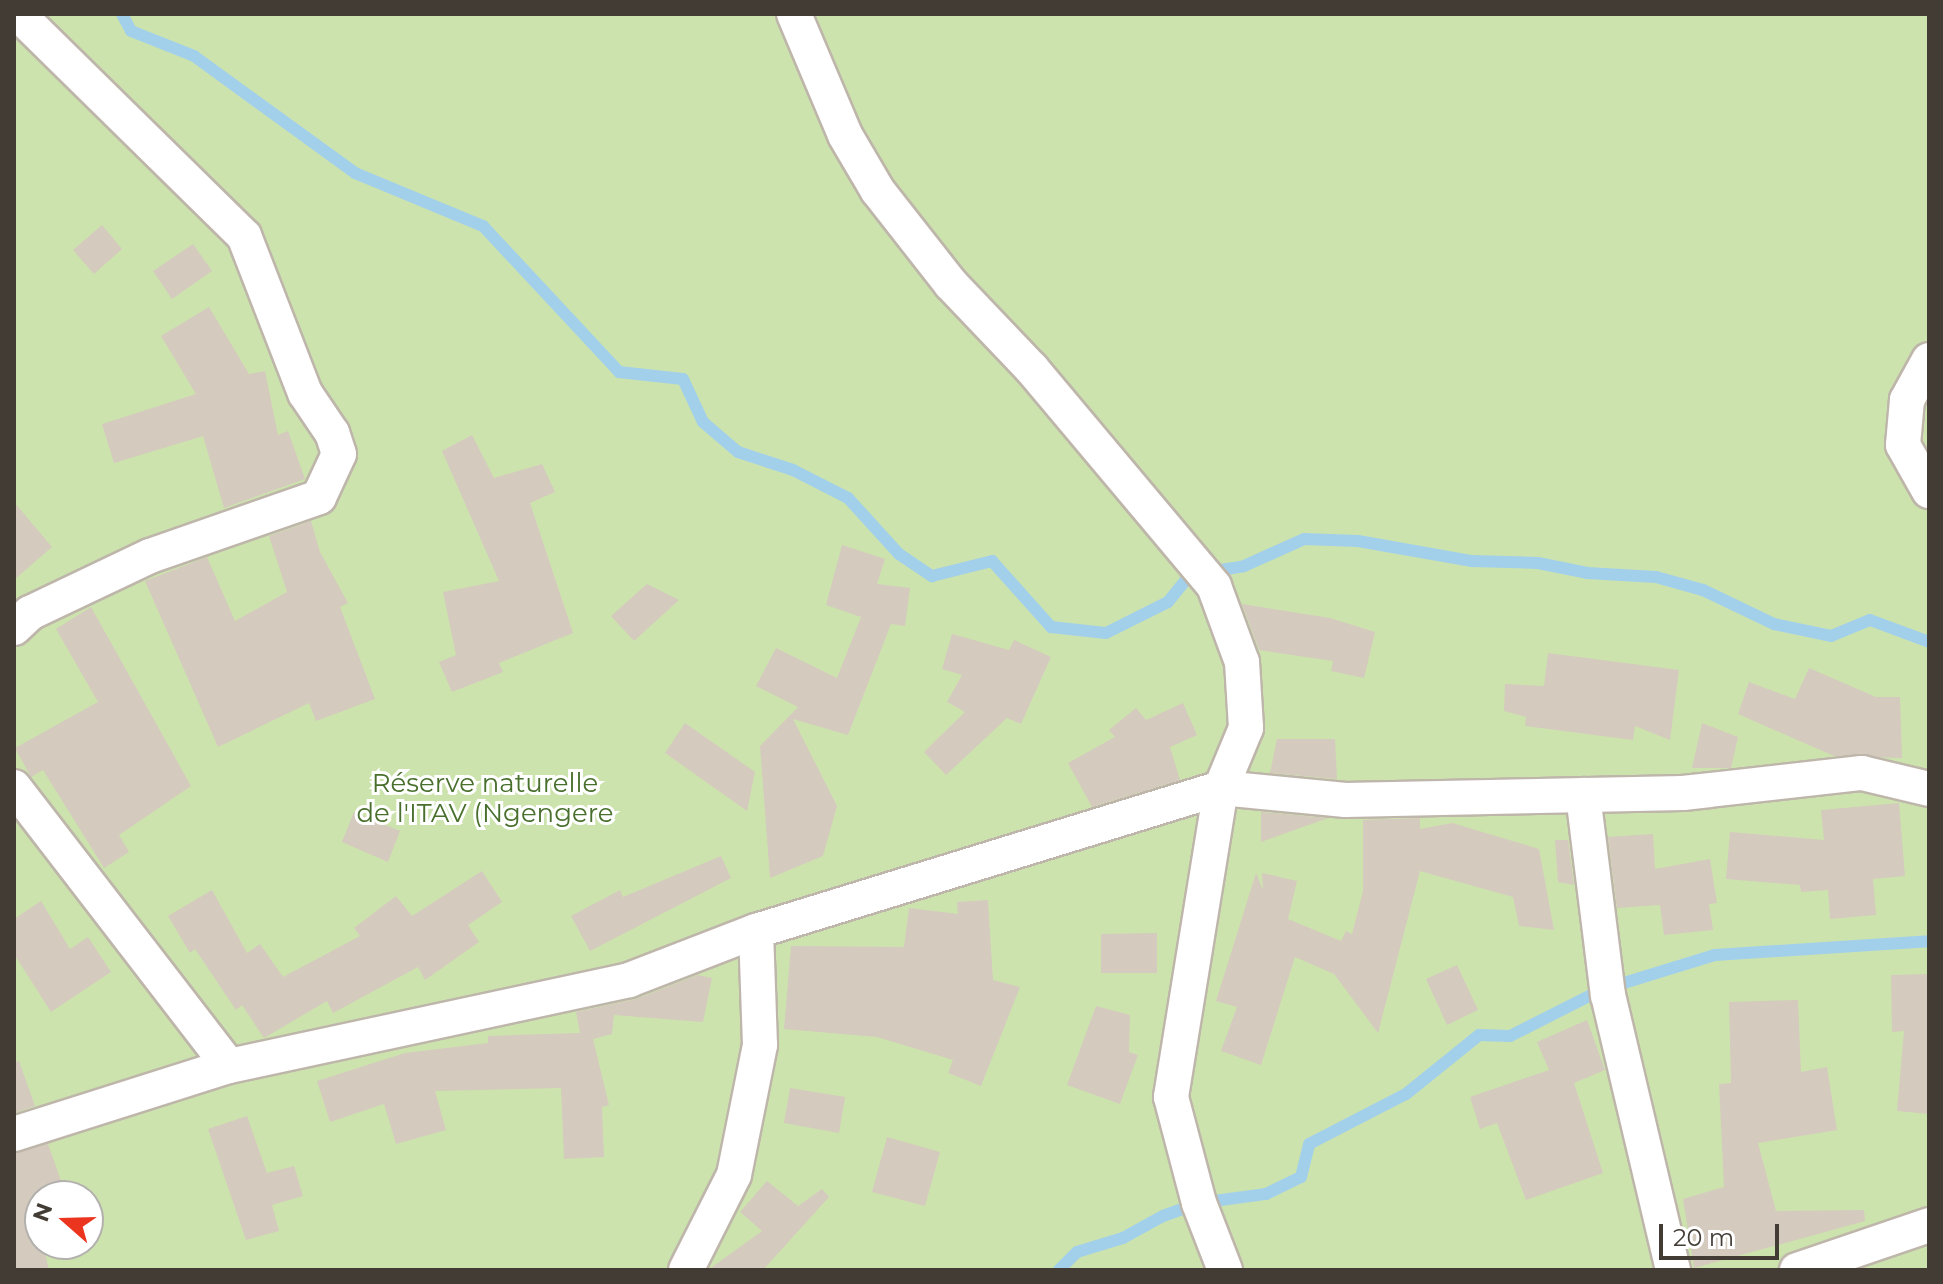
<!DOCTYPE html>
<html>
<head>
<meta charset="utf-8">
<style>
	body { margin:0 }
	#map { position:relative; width:1943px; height:1284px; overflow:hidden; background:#f0ece3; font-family:Montserrat,sans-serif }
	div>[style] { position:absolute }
	.green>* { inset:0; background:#cde3ae }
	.stream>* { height:12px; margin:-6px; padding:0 6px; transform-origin:6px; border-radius:6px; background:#a2d0eb }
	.building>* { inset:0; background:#d4cabd }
	.roads { filter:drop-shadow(2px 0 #beb6aa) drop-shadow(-2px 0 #beb6aa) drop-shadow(0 2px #beb6aa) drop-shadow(0 -2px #beb6aa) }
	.street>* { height:34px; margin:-17px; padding:0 17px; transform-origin:17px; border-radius:17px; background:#fff }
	span { translate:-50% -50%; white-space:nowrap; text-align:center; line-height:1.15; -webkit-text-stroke:6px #fff; paint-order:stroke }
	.park-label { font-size:26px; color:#486f2c }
	.frame { position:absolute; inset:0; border:16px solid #423c34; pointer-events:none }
	.north { position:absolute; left:24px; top:1180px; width:80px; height:80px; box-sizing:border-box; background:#fff; border:2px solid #b3b1ae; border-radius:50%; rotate:290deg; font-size:22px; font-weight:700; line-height:32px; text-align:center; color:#423c34 }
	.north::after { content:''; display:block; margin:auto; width:28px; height:36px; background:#ec351f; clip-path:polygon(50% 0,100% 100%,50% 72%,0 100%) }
	.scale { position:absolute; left:1659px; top:1224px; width:120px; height:36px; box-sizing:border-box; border:4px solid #423c34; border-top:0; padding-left:10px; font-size:24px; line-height:28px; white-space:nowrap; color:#423c34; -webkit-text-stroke:6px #fff; paint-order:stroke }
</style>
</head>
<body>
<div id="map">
	<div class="green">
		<i style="clip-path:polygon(evenodd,14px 14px,1929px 14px,1929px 1270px,14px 1270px,14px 14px,40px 1196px,88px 1196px,88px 1244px,40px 1244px,40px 1196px)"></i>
	</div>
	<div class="stream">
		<i style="left:122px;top:14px;width:19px;rotate:62deg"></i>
		<i style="left:131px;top:31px;width:68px;rotate:21.6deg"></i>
		<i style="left:194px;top:56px;width:199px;rotate:36deg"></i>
		<i style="left:355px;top:173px;width:139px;rotate:22.5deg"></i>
		<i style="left:483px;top:226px;width:200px;rotate:47deg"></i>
		<i style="left:619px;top:372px;width:64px;rotate:6.2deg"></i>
		<i style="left:683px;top:379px;width:47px;rotate:65.1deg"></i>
		<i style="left:703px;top:422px;width:46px;rotate:40.6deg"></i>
		<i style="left:738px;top:452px;width:58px;rotate:18.1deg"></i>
		<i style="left:793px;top:470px;width:62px;rotate:27deg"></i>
		<i style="left:848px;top:498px;width:76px;rotate:47.7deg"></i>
		<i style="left:899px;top:554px;width:40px;rotate:34deg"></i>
		<i style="left:932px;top:576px;width:62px;rotate:-14deg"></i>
		<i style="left:992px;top:561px;width:89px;rotate:48.2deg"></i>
		<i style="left:1051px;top:627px;width:55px;rotate:6.2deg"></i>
		<i style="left:1106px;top:633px;width:69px;rotate:-26.6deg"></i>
		<i style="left:1168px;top:602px;width:46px;rotate:-51.1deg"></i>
		<i style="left:1197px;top:566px;width:13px;rotate:29deg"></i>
		<i style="left:1208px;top:572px;width:36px;rotate:-9deg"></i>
		<i style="left:1244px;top:566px;width:66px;rotate:-24.2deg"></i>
		<i style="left:1304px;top:539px;width:54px;rotate:2.1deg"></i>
		<i style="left:1358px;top:541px;width:116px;rotate:10deg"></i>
		<i style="left:1472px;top:561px;width:66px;rotate:1.7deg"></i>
		<i style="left:1538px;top:563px;width:50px;rotate:11.5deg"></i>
		<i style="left:1587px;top:573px;width:69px;rotate:3.3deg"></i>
		<i style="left:1656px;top:577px;width:49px;rotate:15.5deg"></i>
		<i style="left:1703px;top:590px;width:79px;rotate:25.6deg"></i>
		<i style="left:1774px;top:624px;width:58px;rotate:11.9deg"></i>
		<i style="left:1831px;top:636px;width:42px;rotate:-22.3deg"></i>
		<i style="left:1870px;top:620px;width:63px;rotate:20.4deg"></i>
		<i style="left:1059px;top:1270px;width:25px;rotate:-45deg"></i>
		<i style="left:1077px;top:1252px;width:48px;rotate:-16.9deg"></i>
		<i style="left:1123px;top:1238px;width:46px;rotate:-28.8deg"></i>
		<i style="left:1163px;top:1216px;width:38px;rotate:-20deg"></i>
		<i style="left:1199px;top:1203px;width:68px;rotate:-7.7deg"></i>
		<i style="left:1266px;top:1194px;width:39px;rotate:-26deg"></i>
		<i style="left:1301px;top:1177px;width:34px;rotate:-76deg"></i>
		<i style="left:1309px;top:1144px;width:109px;rotate:-27.3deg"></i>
		<i style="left:1406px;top:1094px;width:94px;rotate:-38.9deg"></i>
		<i style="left:1479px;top:1035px;width:31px;rotate:2deg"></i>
		<i style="left:1510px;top:1036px;width:102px;rotate:-26.8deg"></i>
		<i style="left:1601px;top:990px;width:119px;rotate:-17.1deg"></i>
		<i style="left:1715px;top:955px;width:214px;rotate:-3.7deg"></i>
	</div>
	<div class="building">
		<i style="clip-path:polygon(102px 225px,122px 249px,94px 274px,73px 250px)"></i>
		<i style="clip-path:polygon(193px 244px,212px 271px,172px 299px,153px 271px)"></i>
		<i style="clip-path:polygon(209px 307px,249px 374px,265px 371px,278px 435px,288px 431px,305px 479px,224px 508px,203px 436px,114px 463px,102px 424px,196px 394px,161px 336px)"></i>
		<i style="clip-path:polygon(472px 435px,494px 478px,542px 464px,555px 492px,530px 503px,573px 633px,499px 663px,503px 672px,452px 692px,439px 662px,456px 655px,443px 592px,499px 581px,442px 451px)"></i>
		<i style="clip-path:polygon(14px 502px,52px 547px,14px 580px)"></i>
		<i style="clip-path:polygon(311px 521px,320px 552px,348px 603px,340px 607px,375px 699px,316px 721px,309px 703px,218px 747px,145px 581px,207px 557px,235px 621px,287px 592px,269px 536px)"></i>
		<i style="clip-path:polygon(842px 545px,885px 559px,877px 584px,910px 588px,905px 626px,891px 624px,848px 735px,793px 719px,837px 806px,823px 856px,770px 878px,760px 746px,798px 707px,756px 686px,776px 648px,837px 678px,861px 617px,826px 605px)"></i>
		<i style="clip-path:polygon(647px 584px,679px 600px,634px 641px,611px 616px)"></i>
		<i style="clip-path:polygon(1242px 604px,1330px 618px,1375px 632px,1364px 678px,1331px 671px,1333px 661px,1259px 650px)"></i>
		<i style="clip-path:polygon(91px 607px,191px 786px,119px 835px,129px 852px,104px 868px,43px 770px,31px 777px,15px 748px,98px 702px,56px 629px)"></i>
		<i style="clip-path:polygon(952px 634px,1009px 650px,1014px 640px,1051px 657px,1021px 724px,1007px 718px,946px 775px,924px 752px,965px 712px,947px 702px,962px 675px,942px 669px)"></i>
		<i style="clip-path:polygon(1548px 653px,1679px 670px,1670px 740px,1635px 726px,1633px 740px,1525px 726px,1526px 717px,1504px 711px,1505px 684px,1544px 686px)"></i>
		<i style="clip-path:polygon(1809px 668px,1876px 697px,1900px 697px,1902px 758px,1834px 756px,1738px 714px,1749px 682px,1795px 699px)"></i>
		<i style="clip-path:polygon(1183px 703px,1197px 735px,1170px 747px,1180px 780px,1092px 807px,1068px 763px,1115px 737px,1109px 730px,1136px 708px,1146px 720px)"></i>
		<i style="clip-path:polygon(685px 723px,755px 772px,747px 811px,665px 753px)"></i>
		<i style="clip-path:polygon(1702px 723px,1738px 737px,1731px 768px,1692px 768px)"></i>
		<i style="clip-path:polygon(1277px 739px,1335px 739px,1337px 779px,1270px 773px)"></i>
		<i style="clip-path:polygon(1899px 803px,1905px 876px,1873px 879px,1876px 915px,1830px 919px,1828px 890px,1801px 892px,1800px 885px,1726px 879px,1730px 832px,1824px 840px,1821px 810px)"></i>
		<i style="clip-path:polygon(354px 812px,400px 831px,388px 862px,342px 842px)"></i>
		<i style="clip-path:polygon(1261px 812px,1328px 818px,1261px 842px)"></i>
		<i style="clip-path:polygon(1420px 818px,1420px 829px,1452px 823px,1539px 849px,1554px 930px,1519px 926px,1513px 897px,1420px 871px,1378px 1033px,1334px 974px,1295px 957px,1261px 1065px,1221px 1051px,1237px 1007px,1216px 1001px,1256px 873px,1263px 890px,1262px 873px,1297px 881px,1288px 919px,1341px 941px,1346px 931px,1352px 934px,1363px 891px,1363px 820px)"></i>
		<i style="clip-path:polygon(1653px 834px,1655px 869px,1710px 859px,1717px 903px,1709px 904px,1713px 930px,1664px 935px,1660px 905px,1617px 908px,1608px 837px)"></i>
		<i style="clip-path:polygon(1555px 840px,1568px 840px,1574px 885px,1558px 882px)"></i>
		<i style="clip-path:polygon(721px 856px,731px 878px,590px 951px,571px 916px,620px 890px,623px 897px)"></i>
		<i style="clip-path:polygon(482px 871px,502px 902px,468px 925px,479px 942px,425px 980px,418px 967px,333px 1013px,327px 1001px,264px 1038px,242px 1005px,236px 1010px,195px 949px,190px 953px,168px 916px,212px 890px,247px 953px,260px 944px,283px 977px,360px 936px,354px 928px,396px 896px,412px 916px)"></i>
		<i style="clip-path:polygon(988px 900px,993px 980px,1020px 987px,981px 1086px,948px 1073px,953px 1060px,877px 1037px,784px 1029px,791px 946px,904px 947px,909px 908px,958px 914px,957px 902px)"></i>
		<i style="clip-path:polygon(41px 901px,70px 949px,88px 937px,111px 972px,51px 1012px,14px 954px,14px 919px)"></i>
		<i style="clip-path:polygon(1157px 933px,1157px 973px,1101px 973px,1101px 934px)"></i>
		<i style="clip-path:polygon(1457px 965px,1478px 1010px,1447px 1025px,1426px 979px)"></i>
		<i style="clip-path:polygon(1929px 974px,1929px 1114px,1897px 1111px,1904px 1031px,1892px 1032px,1891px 975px)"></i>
		<i style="clip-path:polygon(698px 975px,712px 978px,703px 1022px,614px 1015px,612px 1034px,593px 1039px,609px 1105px,602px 1107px,604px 1157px,564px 1159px,561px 1088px,435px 1091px,446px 1130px,396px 1144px,384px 1104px,330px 1122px,317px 1081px,405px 1053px,488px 1043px,488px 1036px,580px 1033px,576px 1012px,636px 999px)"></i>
		<i style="clip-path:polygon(1798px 1000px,1801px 1072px,1827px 1067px,1837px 1130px,1758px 1143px,1776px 1211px,1864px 1210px,1865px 1221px,1694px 1268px,1683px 1199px,1724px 1187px,1719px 1084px,1731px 1083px,1729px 1002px)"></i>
		<i style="clip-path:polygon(1096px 1006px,1130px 1015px,1129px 1052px,1138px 1055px,1120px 1104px,1067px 1085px)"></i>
		<i style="clip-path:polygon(1587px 1020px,1605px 1070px,1574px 1083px,1603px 1173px,1526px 1200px,1497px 1123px,1480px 1129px,1470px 1097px,1549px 1070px,1537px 1042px)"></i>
		<i style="clip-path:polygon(19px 1061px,35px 1106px,14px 1113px,14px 1062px)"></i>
		<i style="clip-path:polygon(790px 1088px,845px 1097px,839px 1133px,784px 1123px)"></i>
		<i style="clip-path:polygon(247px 1116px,267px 1173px,294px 1166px,303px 1196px,272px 1205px,279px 1231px,246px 1240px,208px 1129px)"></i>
		<i style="clip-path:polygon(887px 1137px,940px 1152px,925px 1206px,872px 1192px)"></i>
		<i style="clip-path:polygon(48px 1144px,64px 1189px,32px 1200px,49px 1270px,14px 1270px,14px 1153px)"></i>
		<i style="clip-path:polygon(767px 1181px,798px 1206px,822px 1189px,829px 1197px,763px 1270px,708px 1270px,762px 1231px,740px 1212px)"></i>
	</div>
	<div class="roads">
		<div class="street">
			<i style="left:794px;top:14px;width:131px;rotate:67.1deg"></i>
			<i style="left:845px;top:135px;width:65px;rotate:59.5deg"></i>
			<i style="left:878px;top:191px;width:118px;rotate:51.9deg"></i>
			<i style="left:951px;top:284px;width:117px;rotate:46.4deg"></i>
			<i style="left:1032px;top:369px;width:283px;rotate:50deg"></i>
			<i style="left:1214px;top:586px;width:81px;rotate:69.8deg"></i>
			<i style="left:1242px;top:662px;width:66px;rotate:86.5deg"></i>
			<i style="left:1246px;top:728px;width:65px;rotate:112.6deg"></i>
			<i style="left:1221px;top:788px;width:313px;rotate:99.2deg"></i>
			<i style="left:1171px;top:1097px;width:110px;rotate:75.2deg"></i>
			<i style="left:1199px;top:1203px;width:72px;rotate:68.8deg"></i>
			<i style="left:1929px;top:360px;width:46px;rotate:118.8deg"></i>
			<i style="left:1907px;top:400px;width:45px;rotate:95.1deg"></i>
			<i style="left:1903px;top:445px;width:53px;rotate:60.5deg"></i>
			<i style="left:14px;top:628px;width:22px;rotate:-43deg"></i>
			<i style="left:30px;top:613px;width:133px;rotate:-25.4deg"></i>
			<i style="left:150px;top:556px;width:179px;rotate:-19.2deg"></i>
			<i style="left:319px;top:497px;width:47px;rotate:-65.1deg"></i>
			<i style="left:339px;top:454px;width:22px;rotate:-108deg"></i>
			<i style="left:332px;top:433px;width:48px;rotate:-124deg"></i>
			<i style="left:305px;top:393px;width:168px;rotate:-111.2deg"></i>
			<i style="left:244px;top:236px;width:317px;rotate:-135.5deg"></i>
			<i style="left:14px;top:787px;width:352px;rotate:52.4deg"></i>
			<i style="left:1583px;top:795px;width:202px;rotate:82.9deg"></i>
			<i style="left:1608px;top:995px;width:283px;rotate:76.7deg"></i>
			<i style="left:14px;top:1134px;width:225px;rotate:-17.6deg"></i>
			<i style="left:229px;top:1066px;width:409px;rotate:-12.1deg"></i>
			<i style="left:629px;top:980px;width:136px;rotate:-21.1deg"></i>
			<i style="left:756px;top:931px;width:486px;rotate:-17.1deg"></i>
			<i style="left:1221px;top:788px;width:125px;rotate:5.5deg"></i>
			<i style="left:1345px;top:800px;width:338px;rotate:-1.2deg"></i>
			<i style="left:1683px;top:793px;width:180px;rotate:-6.4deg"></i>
			<i style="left:1862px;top:773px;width:69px;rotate:13.4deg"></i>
			<i style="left:686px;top:1270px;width:106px;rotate:-63.2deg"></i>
			<i style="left:734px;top:1175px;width:133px;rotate:-78.7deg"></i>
			<i style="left:760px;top:1045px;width:114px;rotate:-92deg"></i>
			<i style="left:1797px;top:1270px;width:139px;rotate:-18.8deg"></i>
		</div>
	</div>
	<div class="park-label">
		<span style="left:485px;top:799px">Réserve naturelle<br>de l'ITAV (Ngengere</span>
	</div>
	<div class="frame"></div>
	<div class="north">N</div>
	<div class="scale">20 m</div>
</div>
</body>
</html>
